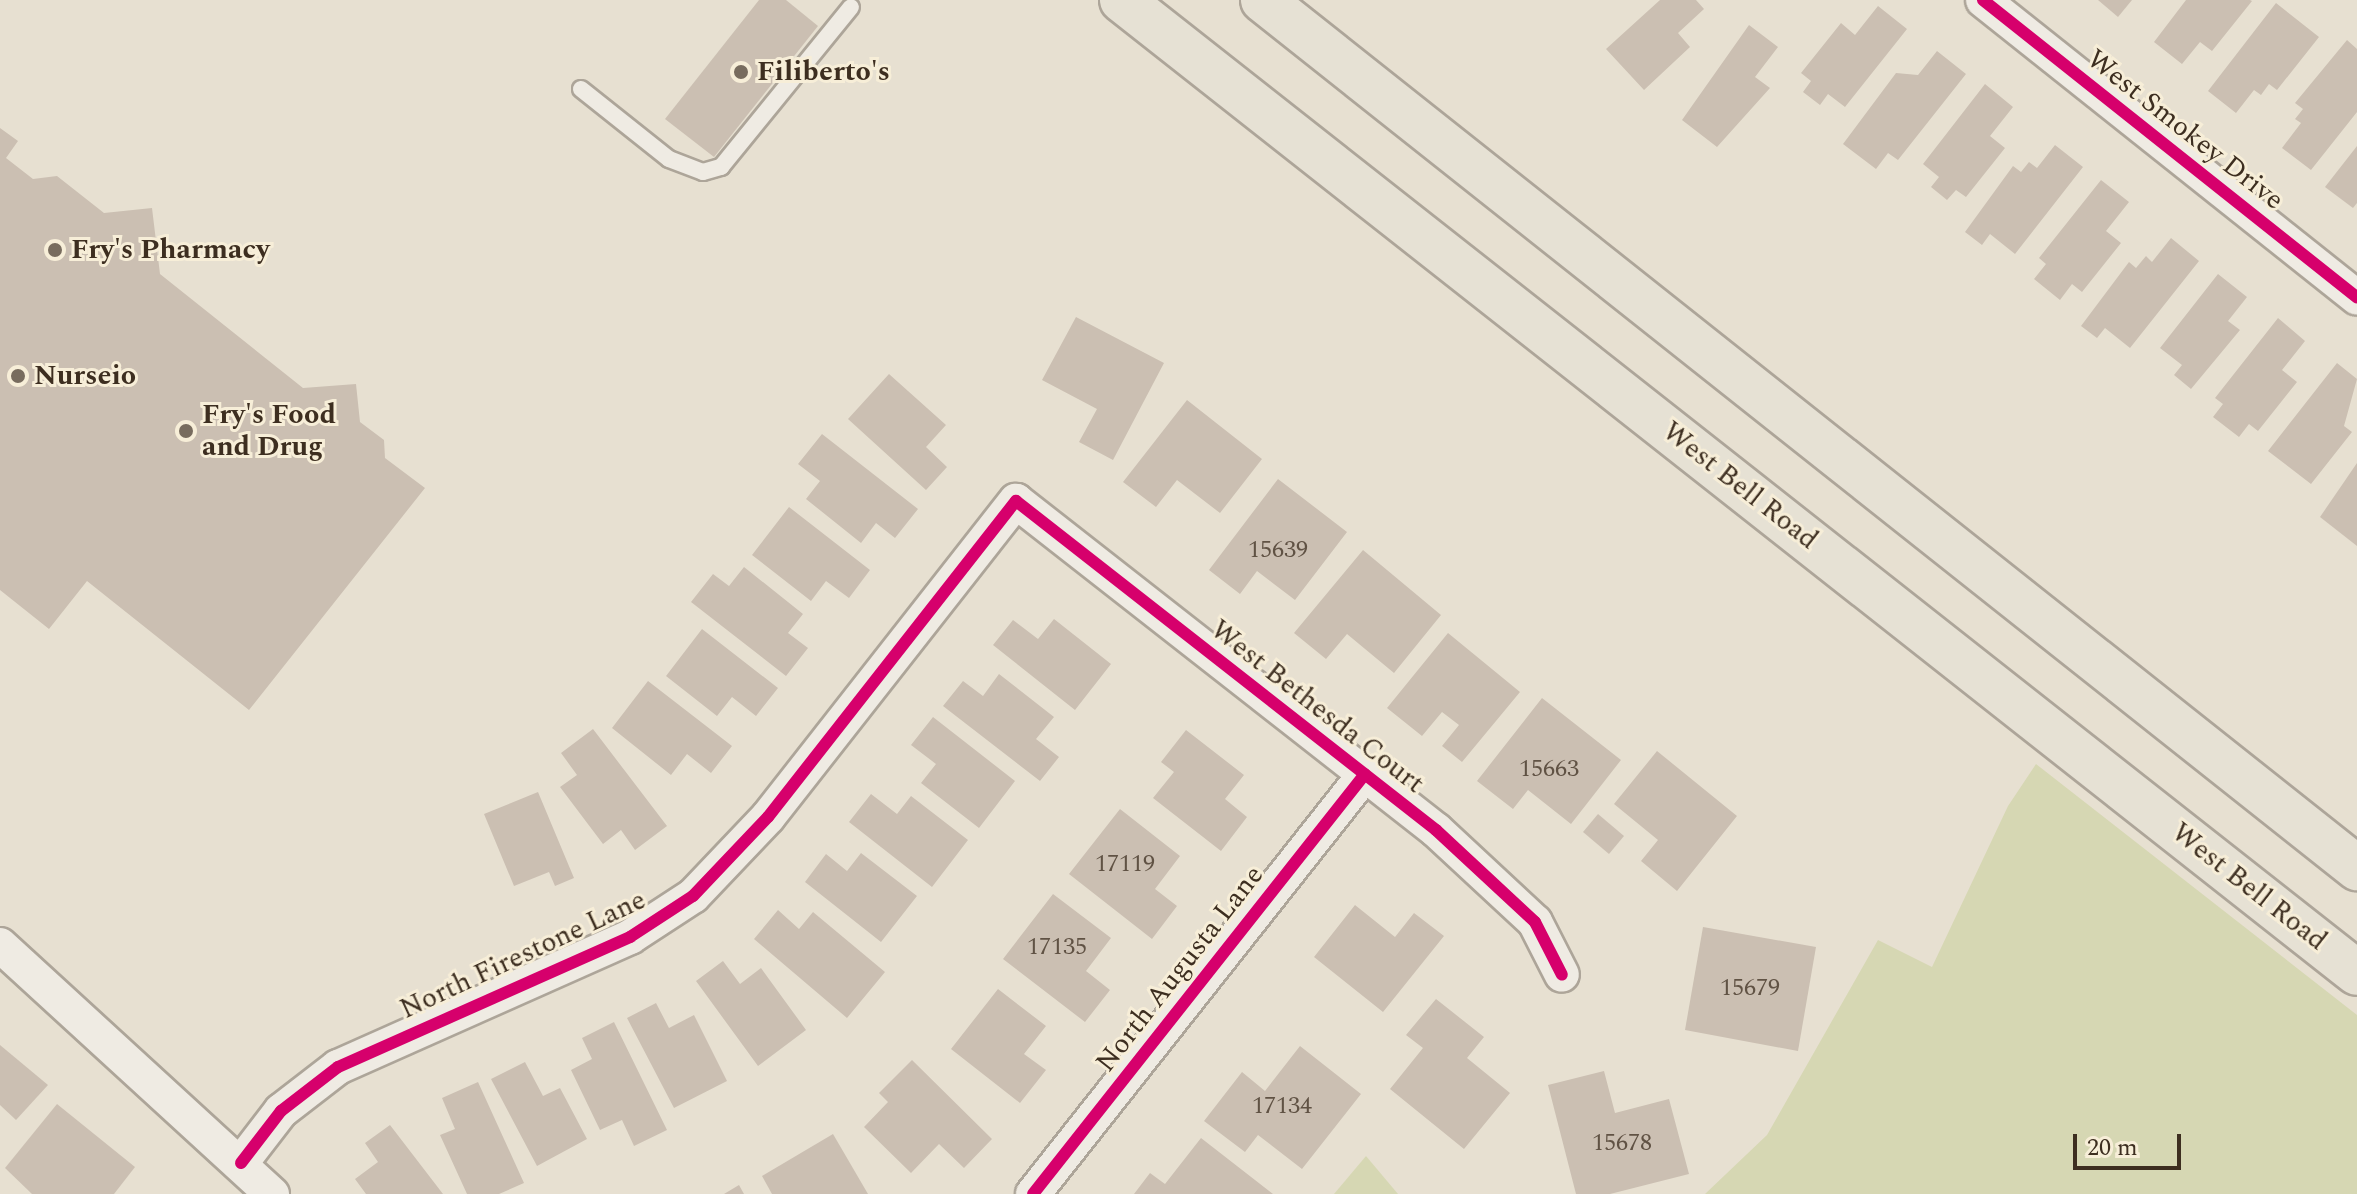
<!DOCTYPE html>
<html>
<head>
<meta charset="utf-8">
<style>
	body { margin:0 }
	#map { position:relative; width:2357px; height:1194px; overflow:hidden; background:#e7e0d1; font-family:Spectral,serif }
	div>[style] { position:absolute }
	.green>* { inset:0; background:#d6d7b3 }
	.building>* { inset:0; background:#cbbfb2 }
	.roads { filter:drop-shadow(2px 0 #ada599) drop-shadow(-2px 0 #ada599) drop-shadow(0 2px #ada599) drop-shadow(0 -2px #ada599) }
	.lane>* { height:16px; margin:-8px; padding:0 8px; transform-origin:8px; border-radius:8px; background:#efebe3 }
	.street>* { height:34px; margin:-17px; padding:0 17px; transform-origin:17px; border-radius:17px; background:#efebe3 }
	.primary>* { height:44px; margin:-22px; padding:0 22px; transform-origin:22px; border-radius:22px; background:#e6e1d4 }
	.cycleway>* { height:12px; margin:-6px; padding:0 6px; transform-origin:6px; border-radius:6px; background:#d6006c }
	.dots>* { width:22px; height:22px; translate:-50% -50%; box-sizing:border-box; border:4px solid #f7eed8; border-radius:50% }
	span { translate:-50% -50%; white-space:nowrap; text-align:center; line-height:1.15; -webkit-text-stroke:6px #f7eed8; paint-order:stroke }
	.number-label { font-size:24px; color:#605244 }
	.number-label span { -webkit-text-stroke-width:0 }
	.poi-label { font-size:28px; color:#3d2e20; font-weight:700 }
	.left { translate:0 -50%; text-align:left }
	.street-label { font-size:28px; color:#3d2e20 }
	.scale { position:absolute; left:2073px; top:1134px; width:108px; height:36px; box-sizing:border-box; border:4px solid #3d2e20; border-top:0; padding-left:10px; font-size:24px; line-height:28px; white-space:nowrap; color:#3d2e20; -webkit-text-stroke:6px #f7eed8; paint-order:stroke }
</style>
</head>
<body>
<div id="map">
	<div class="green">
		<i style="clip-path:polygon(2036px 764px,2357px 1015px,2357px 1194px,1705px 1194px,1767px 1135px,1878px 940px,1932px 967px,2008px 806px)"></i>
		<i style="clip-path:polygon(1366px 1156px,1398px 1194px,1334px 1194px)"></i>
	</div>
	<div class="building">
		<i style="clip-path:polygon(759px 0,786px 0,818px 26px,714px 157px,665px 119px)"></i>
		<i style="clip-path:polygon(1660px 0,1696px 0,1704px 9px,1678px 33px,1690px 47px,1644px 90px,1606px 49px)"></i>
		<i style="clip-path:polygon(2098px 0,2132px 0,2118px 17px)"></i>
		<i style="clip-path:polygon(2186px 0,2250px 0,2252px 1px,2212px 51px,2200px 42px,2182px 64px,2154px 42px)"></i>
		<i style="clip-path:polygon(2276px 3px,2319px 37px,2277px 90px,2269px 84px,2261px 95px,2254px 90px,2236px 113px,2208px 91px)"></i>
		<i style="clip-path:polygon(1878px 6px,1907px 29px,1845px 107px,1828px 94px,1820px 105px,1803px 92px,1811px 81px,1801px 73px,1841px 23px,1855px 35px)"></i>
		<i style="clip-path:polygon(1749px 25px,1778px 47px,1755px 77px,1770px 88px,1717px 147px,1682px 120px)"></i>
		<i style="clip-path:polygon(2347px 40px,2357px 49px,2357px 112px,2311px 170px,2282px 148px,2301px 123px,2295px 119px,2303px 109px,2295px 103px)"></i>
		<i style="clip-path:polygon(1937px 51px,1966px 74px,1898px 160px,1888px 153px,1876px 169px,1843px 144px,1896px 73px,1918px 75px)"></i>
		<i style="clip-path:polygon(1985px 84px,2013px 107px,1990px 136px,2005px 148px,1966px 197px,1956px 190px,1947px 200px,1931px 187px,1939px 177px,1923px 164px)"></i>
		<i style="clip-path:polygon(0 128px,18px 141px,6px 158px,33px 179px,57px 176px,104px 213px,152px 208px,160px 274px,303px 388px,356px 384px,360px 422px,384px 440px,385px 458px,425px 488px,249px 710px,87px 581px,49px 629px,0 590px)"></i>
		<i style="clip-path:polygon(2055px 145px,2083px 167px,2015px 254px,1990px 234px,1982px 245px,1965px 232px,2013px 166px,2021px 172px,2029px 162px,2037px 168px)"></i>
		<i style="clip-path:polygon(2357px 146px,2357px 203px,2353px 208px,2325px 187px)"></i>
		<i style="clip-path:polygon(2101px 180px,2129px 202px,2106px 231px,2121px 243px,2082px 292px,2072px 284px,2060px 300px,2034px 279px,2046px 264px,2039px 258px)"></i>
		<i style="clip-path:polygon(2171px 238px,2199px 261px,2130px 348px,2105px 328px,2097px 338px,2081px 326px,2129px 262px,2136px 268px,2146px 256px,2152px 262px)"></i>
		<i style="clip-path:polygon(2218px 274px,2247px 297px,2228px 321px,2240px 330px,2191px 389px,2174px 375px,2182px 365px,2160px 348px)"></i>
		<i style="clip-path:polygon(1076px 317px,1164px 363px,1113px 460px,1079px 442px,1097px 409px,1042px 380px)"></i>
		<i style="clip-path:polygon(2278px 318px,2305px 341px,2282px 370px,2297px 382px,2258px 431px,2249px 424px,2239px 437px,2213px 417px,2223px 404px,2215px 398px)"></i>
		<i style="clip-path:polygon(2337px 363px,2357px 379px,2344px 426px,2352px 432px,2311px 484px,2268px 451px)"></i>
		<i style="clip-path:polygon(889px 374px,946px 425px,926px 447px,947px 467px,926px 490px,848px 419px)"></i>
		<i style="clip-path:polygon(1187px 400px,1262px 459px,1220px 513px,1177px 480px,1156px 507px,1123px 482px)"></i>
		<i style="clip-path:polygon(822px 434px,918px 509px,895px 538px,876px 523px,861px 543px,806px 499px,820px 481px,798px 464px)"></i>
		<i style="clip-path:polygon(2357px 463px,2357px 546px,2320px 517px)"></i>
		<i style="clip-path:polygon(1278px 479px,1347px 532px,1295px 600px,1257px 571px,1240px 594px,1209px 570px)"></i>
		<i style="clip-path:polygon(789px 507px,870px 570px,849px 598px,826px 581px,811px 601px,752px 555px)"></i>
		<i style="clip-path:polygon(1363px 550px,1441px 615px,1394px 673px,1347px 634px,1326px 659px,1294px 633px)"></i>
		<i style="clip-path:polygon(744px 567px,803px 614px,788px 633px,808px 648px,786px 676px,691px 602px,713px 574px,729px 586px)"></i>
		<i style="clip-path:polygon(1054px 619px,1111px 664px,1075px 710px,993px 645px,1013px 620px,1038px 639px)"></i>
		<i style="clip-path:polygon(702px 629px,778px 688px,756px 716px,732px 697px,717px 716px,666px 676px)"></i>
		<i style="clip-path:polygon(1448px 633px,1520px 692px,1462px 762px,1442px 746px,1459px 725px,1442px 712px,1422px 736px,1387px 708px)"></i>
		<i style="clip-path:polygon(999px 674px,1054px 717px,1036px 739px,1059px 757px,1040px 781px,943px 706px,963px 681px,983px 696px)"></i>
		<i style="clip-path:polygon(648px 681px,732px 746px,711px 773px,687px 754px,671px 775px,612px 728px)"></i>
		<i style="clip-path:polygon(1542px 698px,1621px 760px,1571px 824px,1528px 790px,1513px 809px,1477px 781px)"></i>
		<i style="clip-path:polygon(933px 717px,1015px 781px,979px 828px,921px 783px,936px 764px,911px 745px)"></i>
		<i style="clip-path:polygon(593px 729px,667px 826px,635px 850px,621px 830px,603px 844px,560px 787px,577px 775px,561px 753px)"></i>
		<i style="clip-path:polygon(1186px 730px,1244px 775px,1225px 799px,1247px 817px,1221px 851px,1153px 798px,1174px 772px,1161px 762px)"></i>
		<i style="clip-path:polygon(1657px 751px,1737px 816px,1677px 891px,1641px 861px,1658px 840px,1614px 804px)"></i>
		<i style="clip-path:polygon(538px 792px,574px 878px,555px 886px,549px 872px,514px 886px,484px 814px)"></i>
		<i style="clip-path:polygon(871px 794px,897px 814px,911px 796px,968px 840px,932px 887px,849px 822px)"></i>
		<i style="clip-path:polygon(1120px 809px,1180px 856px,1155px 889px,1177px 906px,1152px 939px,1069px 874px)"></i>
		<i style="clip-path:polygon(1598px 814px,1624px 836px,1609px 854px,1583px 832px)"></i>
		<i style="clip-path:polygon(861px 853px,917px 896px,881px 942px,805px 882px,826px 854px,847px 871px)"></i>
		<i style="clip-path:polygon(1053px 894px,1111px 938px,1086px 971px,1110px 990px,1085px 1022px,1003px 959px)"></i>
		<i style="clip-path:polygon(1355px 905px,1395px 937px,1414px 913px,1444px 936px,1383px 1012px,1314px 957px)"></i>
		<i style="clip-path:polygon(778px 910px,799px 929px,813px 912px,885px 972px,847px 1018px,754px 939px)"></i>
		<i style="clip-path:polygon(1703px 927px,1816px 947px,1798px 1051px,1685px 1030px)"></i>
		<i style="clip-path:polygon(723px 961px,740px 984px,761px 968px,806px 1030px,758px 1066px,696px 981px)"></i>
		<i style="clip-path:polygon(998px 989px,1046px 1026px,1024px 1054px,1046px 1070px,1020px 1103px,951px 1049px)"></i>
		<i style="clip-path:polygon(1436px 999px,1484px 1037px,1467px 1058px,1510px 1093px,1464px 1149px,1390px 1089px,1423px 1048px,1406px 1035px)"></i>
		<i style="clip-path:polygon(656px 1003px,669px 1028px,694px 1015px,727px 1081px,674px 1108px,627px 1018px)"></i>
		<i style="clip-path:polygon(614px 1022px,667px 1130px,634px 1146px,622px 1120px,600px 1130px,571px 1070px,592px 1059px,582px 1038px)"></i>
		<i style="clip-path:polygon(0 1045px,48px 1085px,16px 1120px,0 1105px)"></i>
		<i style="clip-path:polygon(1300px 1046px,1361px 1094px,1302px 1169px,1258px 1135px,1245px 1152px,1204px 1121px,1242px 1072px,1265px 1091px)"></i>
		<i style="clip-path:polygon(912px 1060px,992px 1139px,964px 1168px,939px 1144px,911px 1173px,864px 1127px,888px 1102px,879px 1093px)"></i>
		<i style="clip-path:polygon(525px 1062px,543px 1096px,560px 1088px,587px 1139px,537px 1166px,491px 1079px)"></i>
		<i style="clip-path:polygon(1604px 1071px,1615px 1113px,1669px 1099px,1689px 1174px,1610px 1194px,1576px 1194px,1548px 1085px)"></i>
		<i style="clip-path:polygon(478px 1082px,524px 1183px,499px 1194px,467px 1194px,440px 1135px,455px 1129px,442px 1098px)"></i>
		<i style="clip-path:polygon(57px 1104px,135px 1167px,114px 1194px,32px 1194px,5px 1168px)"></i>
		<i style="clip-path:polygon(390px 1125px,443px 1194px,366px 1194px,355px 1179px,378px 1162px,365px 1143px)"></i>
		<i style="clip-path:polygon(833px 1134px,868px 1194px,772px 1194px,762px 1176px)"></i>
		<i style="clip-path:polygon(1201px 1138px,1273px 1194px,1134px 1194px,1150px 1173px,1165px 1184px)"></i>
		<i style="clip-path:polygon(739px 1185px,744px 1194px,724px 1194px)"></i>
	</div>
	<div class="roads">
		<div class="lane">
			<i style="left:581px;top:89px;width:112px;rotate:38.5deg"></i>
			<i style="left:669px;top:159px;width:36px;rotate:21deg"></i>
			<i style="left:703px;top:172px;width:19px;rotate:-16deg"></i>
			<i style="left:721px;top:167px;width:206px;rotate:-50.9deg"></i>
		</div>
		<div class="street">
			<i style="left:1983px;top:0;width:478px;rotate:38.5deg"></i>
			<i style="left:0;top:945px;width:369px;rotate:42.5deg"></i>
			<i style="left:241px;top:1163px;width:66px;rotate:-52.4deg"></i>
			<i style="left:281px;top:1111px;width:72px;rotate:-37.7deg"></i>
			<i style="left:338px;top:1067px;width:320px;rotate:-24deg"></i>
			<i style="left:630px;top:937px;width:75px;rotate:-33.1deg"></i>
			<i style="left:693px;top:896px;width:109px;rotate:-46.5deg"></i>
			<i style="left:768px;top:817px;width:402px;rotate:-51.9deg"></i>
			<i style="left:1016px;top:501px;width:534px;rotate:38.07deg"></i>
			<i style="left:1436px;top:830px;width:135px;rotate:42.9deg"></i>
			<i style="left:1535px;top:922px;width:59px;rotate:63deg"></i>
			<i style="left:1033px;top:1194px;width:535px;rotate:-51.67deg"></i>
		</div>
		<div class="primary">
			<i style="left:1122px;top:0;width:1572px;rotate:38.23deg"></i>
			<i style="left:1263px;top:0;width:1397px;rotate:38.43deg"></i>
		</div>
	</div>
	<div class="cycleway">
		<i style="left:1983px;top:0;width:478px;rotate:38.5deg"></i>
		<i style="left:241px;top:1163px;width:66px;rotate:-52.4deg"></i>
		<i style="left:281px;top:1111px;width:72px;rotate:-37.7deg"></i>
		<i style="left:338px;top:1067px;width:320px;rotate:-24deg"></i>
		<i style="left:630px;top:937px;width:75px;rotate:-33.1deg"></i>
		<i style="left:693px;top:896px;width:109px;rotate:-46.5deg"></i>
		<i style="left:768px;top:817px;width:402px;rotate:-51.9deg"></i>
		<i style="left:1016px;top:501px;width:534px;rotate:38.07deg"></i>
		<i style="left:1436px;top:830px;width:135px;rotate:42.9deg"></i>
		<i style="left:1535px;top:922px;width:59px;rotate:63deg"></i>
		<i style="left:1033px;top:1194px;width:535px;rotate:-51.67deg"></i>
	</div>
	<div class="dots">
		<i style="left:741px;top:72px;background:#786c5e"></i>
		<i style="left:55px;top:250px;background:#786c5e"></i>
		<i style="left:18px;top:376px;background:#786c5e"></i>
		<i style="left:186px;top:431px;background:#786c5e"></i>
	</div>
	<div class="number-label">
		<span style="left:1278px;top:551px">15639</span>
		<span style="left:1549px;top:770px">15663</span>
		<span style="left:1125px;top:865px">17119</span>
		<span style="left:1057px;top:948px">17135</span>
		<span style="left:1750px;top:989px">15679</span>
		<span style="left:1282px;top:1107px">17134</span>
		<span style="left:1622px;top:1144px">15678</span>
	</div>
	<div class="poi-label">
		<span class="left" style="left:757px;top:72px">Filiberto's</span>
		<span class="left" style="left:71px;top:250px">Fry's Pharmacy</span>
		<span class="left" style="left:34px;top:376px">Nurseio</span>
		<span class="left" style="left:202px;top:431px">Fry's Food<br>and Drug</span>
	</div>
	<div class="street-label">
		<span style="left:2185px;top:130px;rotate:38deg">West Smokey Drive</span>
		<span style="left:1740px;top:486px;rotate:38deg">West Bell Road</span>
		<span style="left:1317px;top:707px;rotate:38deg">West Bethesda Court</span>
		<span style="left:2249px;top:887px;rotate:38deg">West Bell Road</span>
		<span style="left:523px;top:955px;rotate:-25deg">North Firestone Lane</span>
		<span style="left:1180px;top:969px;rotate:-52deg">North Augusta Lane</span>
	</div>
	<div class="scale">20 m</div>
</div>
</body>
</html>
